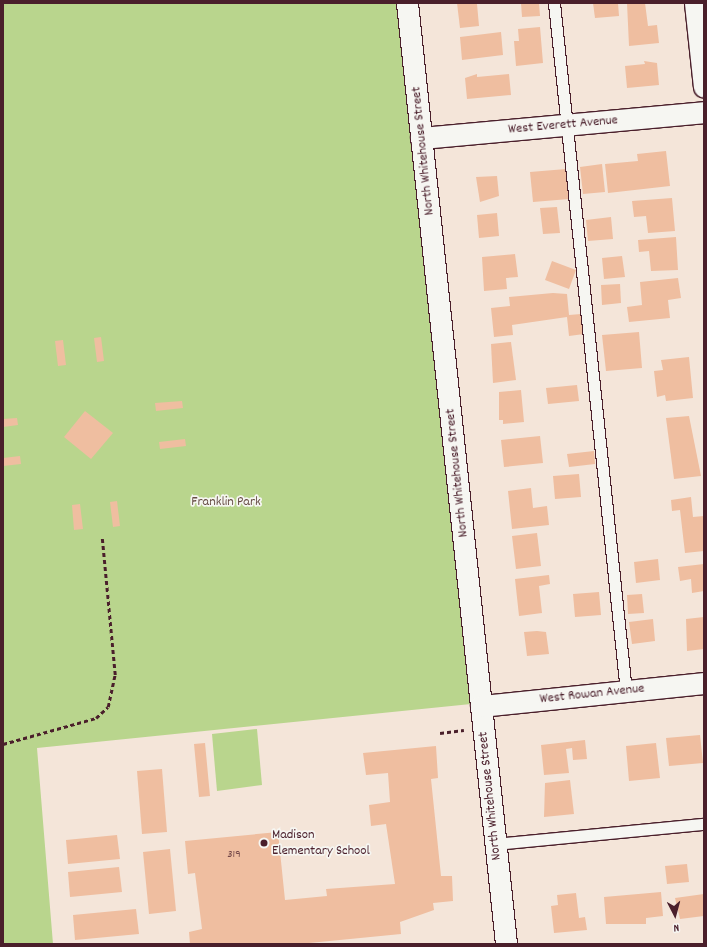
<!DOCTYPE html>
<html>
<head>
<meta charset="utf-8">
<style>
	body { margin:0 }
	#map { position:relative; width:707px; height:947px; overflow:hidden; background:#f4e5d9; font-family:Dekko,sans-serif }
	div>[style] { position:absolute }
	.green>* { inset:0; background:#b9d58d }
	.building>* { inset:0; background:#efbea0 }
	.path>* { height:2.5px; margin-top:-1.25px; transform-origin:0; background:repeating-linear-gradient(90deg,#4a1f2b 0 4px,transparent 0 7px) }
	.roads { filter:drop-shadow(1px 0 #4a1f2b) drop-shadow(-1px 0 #4a1f2b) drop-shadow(0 1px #4a1f2b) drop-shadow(0 -1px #4a1f2b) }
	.service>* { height:11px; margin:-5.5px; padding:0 5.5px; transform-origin:5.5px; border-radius:5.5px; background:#f6f6f2 }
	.minor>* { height:21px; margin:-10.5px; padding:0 10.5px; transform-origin:10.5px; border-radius:10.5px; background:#f6f6f2 }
	.dots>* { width:11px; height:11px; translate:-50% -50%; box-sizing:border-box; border:2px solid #f6f6f2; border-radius:50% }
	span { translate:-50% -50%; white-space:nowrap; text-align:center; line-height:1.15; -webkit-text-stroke:3.5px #f6f6f2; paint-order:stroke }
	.number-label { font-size:12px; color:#734748 }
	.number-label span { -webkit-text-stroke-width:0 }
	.street-label { font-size:14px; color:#4a1f2b }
	.park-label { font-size:14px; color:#664c44 }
	.poi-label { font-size:14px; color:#4a1f2b }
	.left { translate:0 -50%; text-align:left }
	.frame { position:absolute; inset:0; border:4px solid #4a1f2b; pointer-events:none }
	.north { position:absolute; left:655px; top:895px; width:40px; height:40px; -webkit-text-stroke:3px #f6f6f2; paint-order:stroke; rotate:174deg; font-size:11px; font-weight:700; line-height:16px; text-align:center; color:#4a1f2b }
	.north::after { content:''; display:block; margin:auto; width:14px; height:18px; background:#4a1f2b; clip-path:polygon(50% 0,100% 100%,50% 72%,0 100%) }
</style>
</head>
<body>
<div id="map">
	<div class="green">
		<i style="clip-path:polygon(3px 3px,397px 3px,471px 704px,37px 748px,53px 944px,3px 944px)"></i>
		<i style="clip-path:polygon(257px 729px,262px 785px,217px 791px,212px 734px)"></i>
	</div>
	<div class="building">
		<i style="clip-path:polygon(457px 3px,477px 4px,479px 26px,460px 28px)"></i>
		<i style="clip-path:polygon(521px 3px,539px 3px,540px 16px,522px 17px)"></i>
		<i style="clip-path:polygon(593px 3px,618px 3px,619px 16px,595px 18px)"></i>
		<i style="clip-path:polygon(627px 3px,645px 3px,648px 26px,657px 25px,659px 43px,629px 46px)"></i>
		<i style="clip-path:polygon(540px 27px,543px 63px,516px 66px,514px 41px,519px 41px,518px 29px)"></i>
		<i style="clip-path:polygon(501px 32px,503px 55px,462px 60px,460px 37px)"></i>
		<i style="clip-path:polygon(644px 61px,657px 63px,659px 85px,627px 88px,625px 66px,645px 64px)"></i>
		<i style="clip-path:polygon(477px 74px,477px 77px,509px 74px,511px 95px,467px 99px,465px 78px)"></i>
		<i style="clip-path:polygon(666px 151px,670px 186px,608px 193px,605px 164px,638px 161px,637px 154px)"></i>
		<i style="clip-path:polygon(602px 164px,605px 192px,583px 194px,580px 167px)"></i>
		<i style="clip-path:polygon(566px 169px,569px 199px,533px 202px,530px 172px)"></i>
		<i style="clip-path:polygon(497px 176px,499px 196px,480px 202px,476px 177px)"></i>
		<i style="clip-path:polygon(672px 198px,675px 231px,648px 233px,646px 216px,634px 217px,632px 201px)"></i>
		<i style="clip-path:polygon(557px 207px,560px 233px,543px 234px,540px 208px)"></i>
		<i style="clip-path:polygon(497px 213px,499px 236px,479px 238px,477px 215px)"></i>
		<i style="clip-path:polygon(611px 217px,613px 239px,588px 241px,586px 220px)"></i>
		<i style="clip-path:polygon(676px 237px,678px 270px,651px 271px,649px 251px,639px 252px,638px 240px)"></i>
		<i style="clip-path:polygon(515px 254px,518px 277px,506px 278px,507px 289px,484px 291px,482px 257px)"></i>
		<i style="clip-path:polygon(622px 256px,625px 277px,604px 279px,602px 258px)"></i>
		<i style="clip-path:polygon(552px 261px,576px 270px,569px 289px,545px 280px)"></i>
		<i style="clip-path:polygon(678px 278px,681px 298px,668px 300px,670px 318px,629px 322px,627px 307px,642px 305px,640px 282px)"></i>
		<i style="clip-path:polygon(620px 284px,621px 303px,602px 305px,601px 285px)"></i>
		<i style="clip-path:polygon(553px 293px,567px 294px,569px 315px,581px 314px,584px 334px,569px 336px,567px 317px,512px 325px,513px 335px,494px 337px,491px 308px,510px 306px,509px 297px)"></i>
		<i style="clip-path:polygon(639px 332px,642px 368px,606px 371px,602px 335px)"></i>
		<i style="clip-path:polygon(101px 337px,104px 361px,97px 362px,94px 338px)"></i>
		<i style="clip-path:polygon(63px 340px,66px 365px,58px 366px,55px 341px)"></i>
		<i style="clip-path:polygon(511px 342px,516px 380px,493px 383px,491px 344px)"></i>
		<i style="clip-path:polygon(689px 357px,693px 398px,666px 401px,665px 395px,657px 397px,654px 371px,663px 370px,661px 360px)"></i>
		<i style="clip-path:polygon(577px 385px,579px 401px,548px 404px,546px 388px)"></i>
		<i style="clip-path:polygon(521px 390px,524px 422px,503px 424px,503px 420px,499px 420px,499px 392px)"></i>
		<i style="clip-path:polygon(182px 401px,183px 408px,156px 411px,155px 403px)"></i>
		<i style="clip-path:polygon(85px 411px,113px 433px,91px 459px,64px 437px)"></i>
		<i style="clip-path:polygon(689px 416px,701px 476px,674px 479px,666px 418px)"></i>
		<i style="clip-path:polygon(17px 418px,18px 425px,3px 427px,3px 419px)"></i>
		<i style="clip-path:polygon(540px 436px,543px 463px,504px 467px,501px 440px)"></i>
		<i style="clip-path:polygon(185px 439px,186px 446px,160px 449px,159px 442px)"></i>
		<i style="clip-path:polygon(594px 451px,595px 464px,569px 467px,567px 454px)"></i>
		<i style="clip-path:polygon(20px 456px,21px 464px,3px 466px,3px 458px)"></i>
		<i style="clip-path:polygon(579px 474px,581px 497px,555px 499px,553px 476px)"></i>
		<i style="clip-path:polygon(531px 488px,533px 508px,547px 506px,549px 525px,512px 529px,508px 491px)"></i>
		<i style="clip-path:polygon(691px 497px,693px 517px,704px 516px,704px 551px,685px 553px,680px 510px,672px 511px,671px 500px)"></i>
		<i style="clip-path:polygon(117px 501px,120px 526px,113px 527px,110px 502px)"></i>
		<i style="clip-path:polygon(80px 504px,83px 529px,74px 530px,72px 505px)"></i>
		<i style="clip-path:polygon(537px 533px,541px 566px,516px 569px,512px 536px)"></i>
		<i style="clip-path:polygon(658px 559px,660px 580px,636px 583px,634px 562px)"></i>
		<i style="clip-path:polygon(704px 564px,704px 591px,692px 593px,691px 579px,680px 581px,678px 567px)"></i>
		<i style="clip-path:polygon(549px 575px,550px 584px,539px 586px,542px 613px,519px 616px,515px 579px)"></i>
		<i style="clip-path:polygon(599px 592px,601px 615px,575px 617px,573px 594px)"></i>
		<i style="clip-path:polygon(642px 594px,644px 613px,628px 614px,627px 595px)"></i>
		<i style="clip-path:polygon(704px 617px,704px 649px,687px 651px,686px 619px)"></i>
		<i style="clip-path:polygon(653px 619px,655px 641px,632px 644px,629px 622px)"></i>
		<i style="clip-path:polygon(537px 631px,546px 632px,549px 654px,527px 656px,524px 632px)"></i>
		<i style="clip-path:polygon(700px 735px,703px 763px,669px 766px,666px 738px)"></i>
		<i style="clip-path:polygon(585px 740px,587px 759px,573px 760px,572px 748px,566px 749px,569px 773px,544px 775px,541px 745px)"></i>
		<i style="clip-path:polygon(205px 743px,210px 796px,199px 797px,194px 744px)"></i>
		<i style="clip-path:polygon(656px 743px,660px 778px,629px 781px,626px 746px)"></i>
		<i style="clip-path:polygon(436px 746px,438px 778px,431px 779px,441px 876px,452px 876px,453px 901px,433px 903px,434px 910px,400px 922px,401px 934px,299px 944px,190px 944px,189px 932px,202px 929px,195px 873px,188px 874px,185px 841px,278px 832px,285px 900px,327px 896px,326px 889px,395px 884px,386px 824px,371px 826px,369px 805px,390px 802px,388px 773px,366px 775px,363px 753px)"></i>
		<i style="clip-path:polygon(162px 769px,167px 832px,142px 834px,137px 771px)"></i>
		<i style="clip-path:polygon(570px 780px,574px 814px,544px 817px,545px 783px)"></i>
		<i style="clip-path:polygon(117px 835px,120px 859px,68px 864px,66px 840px)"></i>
		<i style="clip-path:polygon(170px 849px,176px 911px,149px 914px,143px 852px)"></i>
		<i style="clip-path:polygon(687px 864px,689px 882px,667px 884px,665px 866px)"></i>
		<i style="clip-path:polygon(119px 867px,122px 892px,70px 897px,68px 872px)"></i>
		<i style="clip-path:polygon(661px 892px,663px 916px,646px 918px,646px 924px,606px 924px,604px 897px)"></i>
		<i style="clip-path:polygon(576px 893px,579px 918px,585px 917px,587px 930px,554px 933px,551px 906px,558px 905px,557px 895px)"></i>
		<i style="clip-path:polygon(704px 894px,704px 916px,680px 919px,675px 898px)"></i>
		<i style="clip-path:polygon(136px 909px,139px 934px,75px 940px,73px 915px)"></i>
	</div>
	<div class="path">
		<i style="left:440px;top:733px;width:24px;rotate:-7deg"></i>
		<i style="left:3px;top:744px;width:97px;rotate:-15.6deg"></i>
		<i style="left:96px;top:718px;width:16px;rotate:-43deg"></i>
		<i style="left:108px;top:707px;width:33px;rotate:-78deg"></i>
		<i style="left:115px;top:675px;width:138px;rotate:-95.4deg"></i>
	</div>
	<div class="roads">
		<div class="service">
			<i style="left:554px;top:3px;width:692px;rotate:84.03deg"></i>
			<i style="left:495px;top:844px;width:210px;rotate:-5.5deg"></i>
		</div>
		<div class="minor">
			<i style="left:407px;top:3px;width:946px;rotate:83.99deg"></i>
			<i style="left:695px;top:3px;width:84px;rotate:83.9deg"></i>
			<i style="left:421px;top:138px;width:284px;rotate:-5.2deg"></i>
			<i style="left:481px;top:706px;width:224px;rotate:-5.9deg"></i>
		</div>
	</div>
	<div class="dots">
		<i style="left:264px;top:843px;background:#4a1f2b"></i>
	</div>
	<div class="number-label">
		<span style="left:234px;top:855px">319</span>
	</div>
	<div class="street-label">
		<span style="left:563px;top:125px;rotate:-5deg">West Everett Avenue</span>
		<span style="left:423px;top:151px;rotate:-96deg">North Whitehouse Street</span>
		<span style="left:457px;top:473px;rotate:-96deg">North Whitehouse Street</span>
		<span style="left:592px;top:694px;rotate:-6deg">West Rowan Avenue</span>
		<span style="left:490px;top:796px;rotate:-96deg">North Whitehouse Street</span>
	</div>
	<div class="park-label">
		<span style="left:226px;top:502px">Franklin Park</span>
	</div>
	<div class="poi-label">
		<span class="left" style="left:272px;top:843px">Madison<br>Elementary School</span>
	</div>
	<div class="frame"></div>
	<div class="north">N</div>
</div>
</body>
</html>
